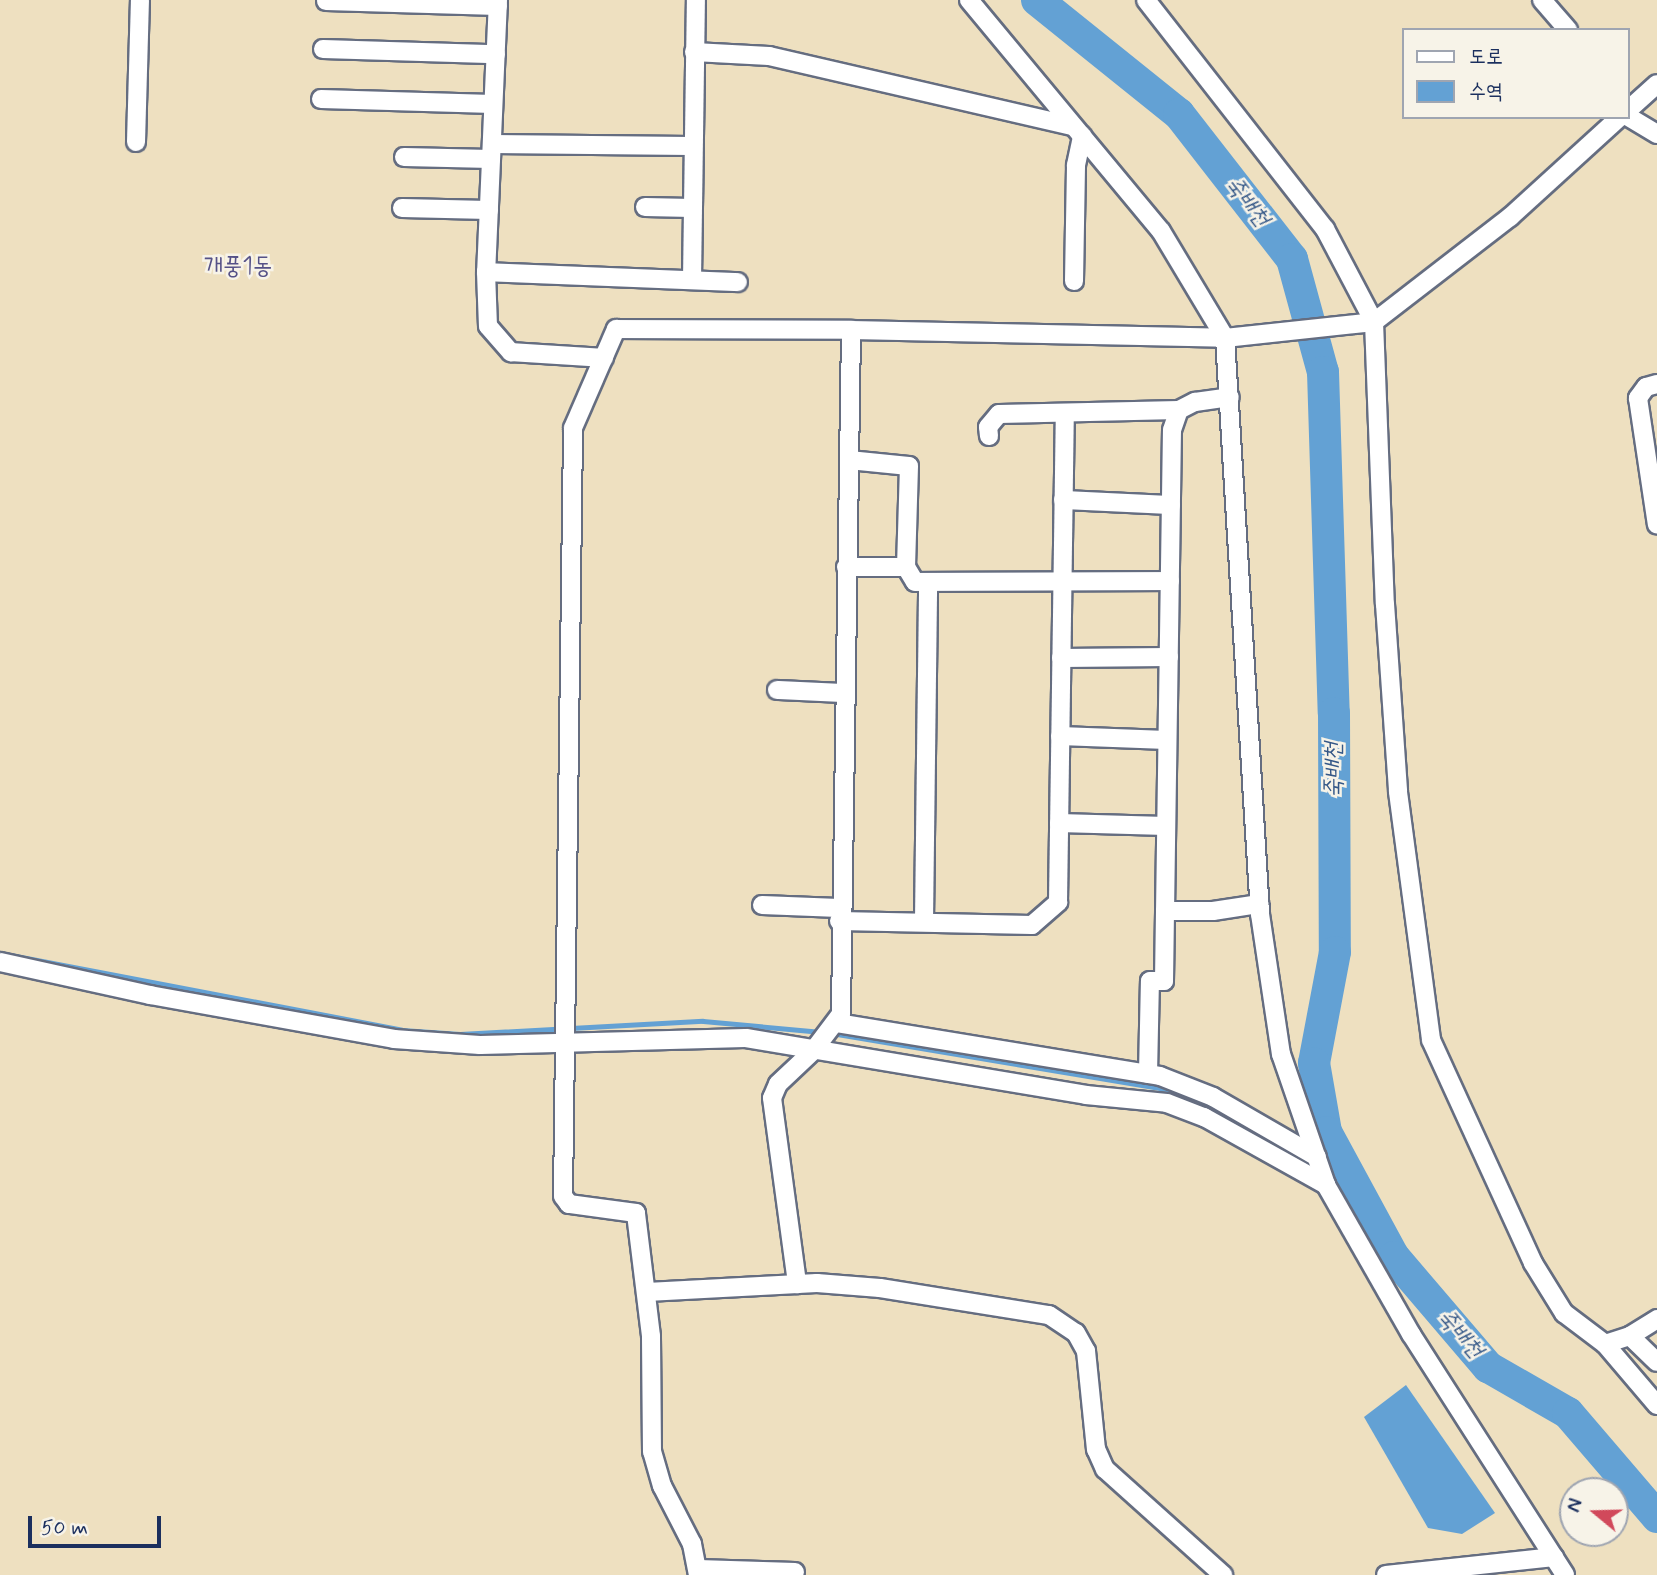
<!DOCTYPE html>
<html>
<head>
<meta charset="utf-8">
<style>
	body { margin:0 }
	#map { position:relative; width:1657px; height:1575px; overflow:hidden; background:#eee0c0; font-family:Mynerve,"Poor Story",sans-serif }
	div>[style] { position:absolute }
	.water>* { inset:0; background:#63a1d4 }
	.stream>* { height:5px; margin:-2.5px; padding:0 2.5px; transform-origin:2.5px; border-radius:2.5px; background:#63a1d4 }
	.river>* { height:32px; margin:-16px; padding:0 16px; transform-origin:16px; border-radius:16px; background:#63a1d4 }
	.roads { filter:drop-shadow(2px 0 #656d80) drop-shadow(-2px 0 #656d80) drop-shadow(0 2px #656d80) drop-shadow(0 -2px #656d80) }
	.minor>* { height:18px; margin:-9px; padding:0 9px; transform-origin:9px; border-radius:9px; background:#fff }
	span { translate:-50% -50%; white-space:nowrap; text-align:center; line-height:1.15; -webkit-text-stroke:5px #f7f3e8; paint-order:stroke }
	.water-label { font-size:23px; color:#345787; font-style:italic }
	.quarter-label { font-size:24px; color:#555187 }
	.legend { position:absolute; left:1402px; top:28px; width:228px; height:91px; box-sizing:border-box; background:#f7f3e8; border:2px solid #9fa5b1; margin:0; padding:9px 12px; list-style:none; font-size:21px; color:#1b2f5e }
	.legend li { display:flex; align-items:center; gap:14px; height:35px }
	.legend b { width:35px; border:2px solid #9fa5b1 }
	.north { position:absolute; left:1559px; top:1477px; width:70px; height:70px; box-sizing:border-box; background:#f7f3e8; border:2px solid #9fa5b1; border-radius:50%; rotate:289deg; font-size:19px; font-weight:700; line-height:28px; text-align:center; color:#1b2f5e }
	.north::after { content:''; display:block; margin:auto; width:24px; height:32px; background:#d1495b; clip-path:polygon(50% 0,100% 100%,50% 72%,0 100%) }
	.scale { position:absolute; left:28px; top:1516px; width:133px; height:32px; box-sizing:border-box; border:4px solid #1b2f5e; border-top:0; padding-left:9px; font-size:21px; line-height:24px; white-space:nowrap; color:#1b2f5e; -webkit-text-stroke:5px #f7f3e8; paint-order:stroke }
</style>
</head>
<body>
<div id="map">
	<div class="water">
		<i style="clip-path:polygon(1406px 1385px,1495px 1513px,1462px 1534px,1428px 1528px,1364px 1417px)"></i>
	</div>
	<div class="stream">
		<i style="left:0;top:953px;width:409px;rotate:10.8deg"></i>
		<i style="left:402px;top:1030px;width:58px;rotate:3.9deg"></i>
		<i style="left:460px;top:1034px;width:243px;rotate:-3.1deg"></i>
		<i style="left:703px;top:1021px;width:119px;rotate:5.3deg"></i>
		<i style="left:831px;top:1033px;width:344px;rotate:9.5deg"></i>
		<i style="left:1170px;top:1090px;width:39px;rotate:23deg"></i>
		<i style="left:1206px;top:1105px;width:126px;rotate:30deg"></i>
		<i style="left:1329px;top:1176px;width:34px;rotate:30deg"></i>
	</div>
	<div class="river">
		<i style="left:1037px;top:0;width:182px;rotate:38.8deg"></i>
		<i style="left:1179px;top:114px;width:184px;rotate:52.1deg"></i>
		<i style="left:1292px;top:259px;width:117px;rotate:74.7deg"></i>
		<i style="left:1323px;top:372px;width:341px;rotate:88.2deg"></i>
		<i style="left:1334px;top:713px;width:239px;rotate:89.8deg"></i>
		<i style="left:1335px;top:952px;width:113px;rotate:100.7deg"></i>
		<i style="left:1314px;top:1063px;width:70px;rotate:80.1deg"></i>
		<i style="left:1326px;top:1132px;width:142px;rotate:61.5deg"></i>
		<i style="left:1394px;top:1257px;width:145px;rotate:49.5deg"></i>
		<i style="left:1488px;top:1367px;width:92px;rotate:29.9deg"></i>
		<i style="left:1568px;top:1413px;width:137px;rotate:49.4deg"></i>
	</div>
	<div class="roads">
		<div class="minor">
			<i style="left:498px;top:0;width:272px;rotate:92.5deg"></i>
			<i style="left:486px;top:272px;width:54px;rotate:87.9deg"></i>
			<i style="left:488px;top:326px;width:35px;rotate:49deg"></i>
			<i style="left:511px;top:352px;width:93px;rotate:3.7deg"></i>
			<i style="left:969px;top:0;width:300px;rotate:50.3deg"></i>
			<i style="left:1161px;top:231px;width:125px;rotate:59.1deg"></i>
			<i style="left:1225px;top:338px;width:577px;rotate:86.52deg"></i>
			<i style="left:1260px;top:914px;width:142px;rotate:81.5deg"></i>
			<i style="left:1281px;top:1054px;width:139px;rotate:71deg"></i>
			<i style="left:1326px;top:1185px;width:172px;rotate:60.3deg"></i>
			<i style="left:1411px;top:1334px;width:286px;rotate:57.4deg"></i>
			<i style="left:1146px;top:0;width:291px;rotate:52deg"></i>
			<i style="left:1325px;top:229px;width:105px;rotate:62.2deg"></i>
			<i style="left:1374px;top:322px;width:282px;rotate:87.8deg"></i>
			<i style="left:1385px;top:604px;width:188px;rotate:86deg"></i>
			<i style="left:1398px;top:792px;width:250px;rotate:82.4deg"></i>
			<i style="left:1431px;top:1040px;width:245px;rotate:65.4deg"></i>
			<i style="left:1533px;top:1263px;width:59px;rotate:58.2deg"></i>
			<i style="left:1564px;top:1313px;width:51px;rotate:37.1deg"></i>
			<i style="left:1605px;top:1344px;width:80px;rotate:49.6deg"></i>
			<i style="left:1542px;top:0;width:40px;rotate:49deg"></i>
			<i style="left:326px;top:1px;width:172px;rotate:1.7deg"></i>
			<i style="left:323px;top:49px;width:173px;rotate:1.7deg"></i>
			<i style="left:694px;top:52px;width:75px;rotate:3.1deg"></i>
			<i style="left:769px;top:56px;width:312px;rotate:13deg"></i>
			<i style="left:321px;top:99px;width:172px;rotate:1.7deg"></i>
			<i style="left:1627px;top:111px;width:40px;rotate:-42deg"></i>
			<i style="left:1627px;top:116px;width:35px;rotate:31deg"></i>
			<i style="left:136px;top:142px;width:142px;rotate:-88.4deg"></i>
			<i style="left:492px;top:144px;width:199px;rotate:0.6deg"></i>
			<i style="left:404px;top:157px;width:87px;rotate:1.3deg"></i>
			<i style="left:645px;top:207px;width:47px;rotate:1.2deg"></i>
			<i style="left:402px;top:208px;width:87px;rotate:1.3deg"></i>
			<i style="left:486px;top:272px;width:252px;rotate:2.3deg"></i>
			<i style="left:692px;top:280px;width:280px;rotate:-89.2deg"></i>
			<i style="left:1074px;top:281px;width:116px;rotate:-89deg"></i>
			<i style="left:1076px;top:165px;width:30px;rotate:-78deg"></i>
			<i style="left:851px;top:330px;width:374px;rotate:1.2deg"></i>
			<i style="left:1225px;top:338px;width:150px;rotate:-6.1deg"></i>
			<i style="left:1374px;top:322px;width:172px;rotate:-37.7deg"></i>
			<i style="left:1510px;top:217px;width:149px;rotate:-42.3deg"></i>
			<i style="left:1657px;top:384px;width:11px;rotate:165deg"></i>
			<i style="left:1646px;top:387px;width:14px;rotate:126deg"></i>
			<i style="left:1638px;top:398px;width:128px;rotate:81.5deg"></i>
			<i style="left:989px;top:436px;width:9px;rotate:-96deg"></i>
			<i style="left:988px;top:427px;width:17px;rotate:-50deg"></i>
			<i style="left:999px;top:414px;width:180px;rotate:-1.3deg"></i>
			<i style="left:1179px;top:410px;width:18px;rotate:-27deg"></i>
			<i style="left:1195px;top:402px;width:35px;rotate:-8deg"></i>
			<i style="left:849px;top:460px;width:60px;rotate:5.7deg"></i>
			<i style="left:909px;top:466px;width:101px;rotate:91.7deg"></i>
			<i style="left:1063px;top:500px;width:108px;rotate:2.7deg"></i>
			<i style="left:846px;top:567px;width:60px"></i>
			<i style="left:906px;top:567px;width:17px;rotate:59deg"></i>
			<i style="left:915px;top:582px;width:255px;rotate:-0.2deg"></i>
			<i style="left:1061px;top:658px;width:108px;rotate:-0.5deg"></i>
			<i style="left:777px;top:690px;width:67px;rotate:2.6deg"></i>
			<i style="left:1060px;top:736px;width:107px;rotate:2.1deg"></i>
			<i style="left:1059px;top:823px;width:107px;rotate:1.6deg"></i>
			<i style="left:762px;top:905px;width:77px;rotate:2.2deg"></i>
			<i style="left:1165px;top:911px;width:48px"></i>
			<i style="left:1213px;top:911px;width:47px;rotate:-8.7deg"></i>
			<i style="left:839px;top:921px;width:193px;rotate:1.2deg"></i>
			<i style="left:1032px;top:925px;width:35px;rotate:-41deg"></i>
			<i style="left:1058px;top:902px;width:489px;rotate:-89.2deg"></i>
			<i style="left:924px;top:921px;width:338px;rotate:-89.3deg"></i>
			<i style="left:0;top:962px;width:154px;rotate:12.4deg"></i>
			<i style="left:150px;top:995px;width:248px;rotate:10.2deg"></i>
			<i style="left:394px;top:1039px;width:86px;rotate:4deg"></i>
			<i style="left:480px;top:1045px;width:266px;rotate:-1.5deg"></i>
			<i style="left:746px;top:1038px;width:345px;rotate:9.5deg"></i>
			<i style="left:1086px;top:1095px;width:81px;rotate:5.6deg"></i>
			<i style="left:1167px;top:1103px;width:40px;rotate:21deg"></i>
			<i style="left:1204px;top:1117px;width:140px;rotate:29.1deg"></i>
			<i style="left:837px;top:1023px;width:327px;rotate:9.3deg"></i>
			<i style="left:1160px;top:1076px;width:57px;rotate:21.6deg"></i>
			<i style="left:1213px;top:1097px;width:120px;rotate:30deg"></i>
			<i style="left:1148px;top:1074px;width:93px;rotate:-88.8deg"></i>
			<i style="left:1150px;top:981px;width:14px"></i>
			<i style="left:1164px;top:981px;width:551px;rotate:-89.17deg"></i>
			<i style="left:1172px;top:430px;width:21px;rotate:-71deg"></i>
			<i style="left:647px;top:1292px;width:170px;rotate:-3deg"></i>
			<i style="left:817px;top:1283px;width:63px;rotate:4.5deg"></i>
			<i style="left:880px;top:1288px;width:171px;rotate:9.1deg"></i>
			<i style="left:1049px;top:1315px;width:32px;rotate:34deg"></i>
			<i style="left:1076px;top:1333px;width:21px;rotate:61deg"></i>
			<i style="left:1086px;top:1351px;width:99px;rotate:84.2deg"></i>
			<i style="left:1096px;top:1449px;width:22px;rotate:66deg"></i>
			<i style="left:1105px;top:1469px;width:159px;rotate:41.9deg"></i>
			<i style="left:1630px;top:1336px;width:37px;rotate:44deg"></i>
			<i style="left:1605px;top:1344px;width:26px;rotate:-18deg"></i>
			<i style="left:1630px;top:1336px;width:32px;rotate:-32deg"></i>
			<i style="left:698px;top:1569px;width:97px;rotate:1.8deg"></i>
			<i style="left:698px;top:1575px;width:32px;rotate:-101deg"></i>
			<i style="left:692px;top:1544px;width:65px;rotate:-117.3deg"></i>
			<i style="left:662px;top:1486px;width:35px;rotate:-106deg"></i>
			<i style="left:652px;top:1452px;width:116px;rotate:-90.5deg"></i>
			<i style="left:651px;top:1336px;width:124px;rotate:-97deg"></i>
			<i style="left:636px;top:1213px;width:68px;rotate:-172.3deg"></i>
			<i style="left:569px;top:1204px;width:10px;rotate:-127deg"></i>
			<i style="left:563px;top:1196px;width:768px;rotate:-89.25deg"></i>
			<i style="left:573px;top:428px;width:108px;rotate:-66.5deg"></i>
			<i style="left:616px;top:329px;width:235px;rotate:0.2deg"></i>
			<i style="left:851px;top:330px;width:684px;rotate:90.84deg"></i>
			<i style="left:841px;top:1014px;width:46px;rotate:127.1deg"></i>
			<i style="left:813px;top:1051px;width:48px;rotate:136.7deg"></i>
			<i style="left:778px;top:1084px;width:15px;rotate:113deg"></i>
			<i style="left:772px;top:1098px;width:188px;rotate:82.3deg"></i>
			<i style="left:1386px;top:1575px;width:169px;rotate:-6.1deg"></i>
		</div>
	</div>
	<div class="water-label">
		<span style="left:1247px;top:202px;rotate:52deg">죽배천</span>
		<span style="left:1334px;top:770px;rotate:-90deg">죽배천</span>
		<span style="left:1460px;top:1334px;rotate:49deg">죽배천</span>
	</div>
	<div class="quarter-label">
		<span style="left:238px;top:267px">개풍1동</span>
	</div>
	<ul class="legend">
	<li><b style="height:9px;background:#fff"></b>도로</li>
	<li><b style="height:19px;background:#63a1d4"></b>수역</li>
	</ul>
	<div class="north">N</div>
	<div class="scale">50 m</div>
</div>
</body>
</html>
